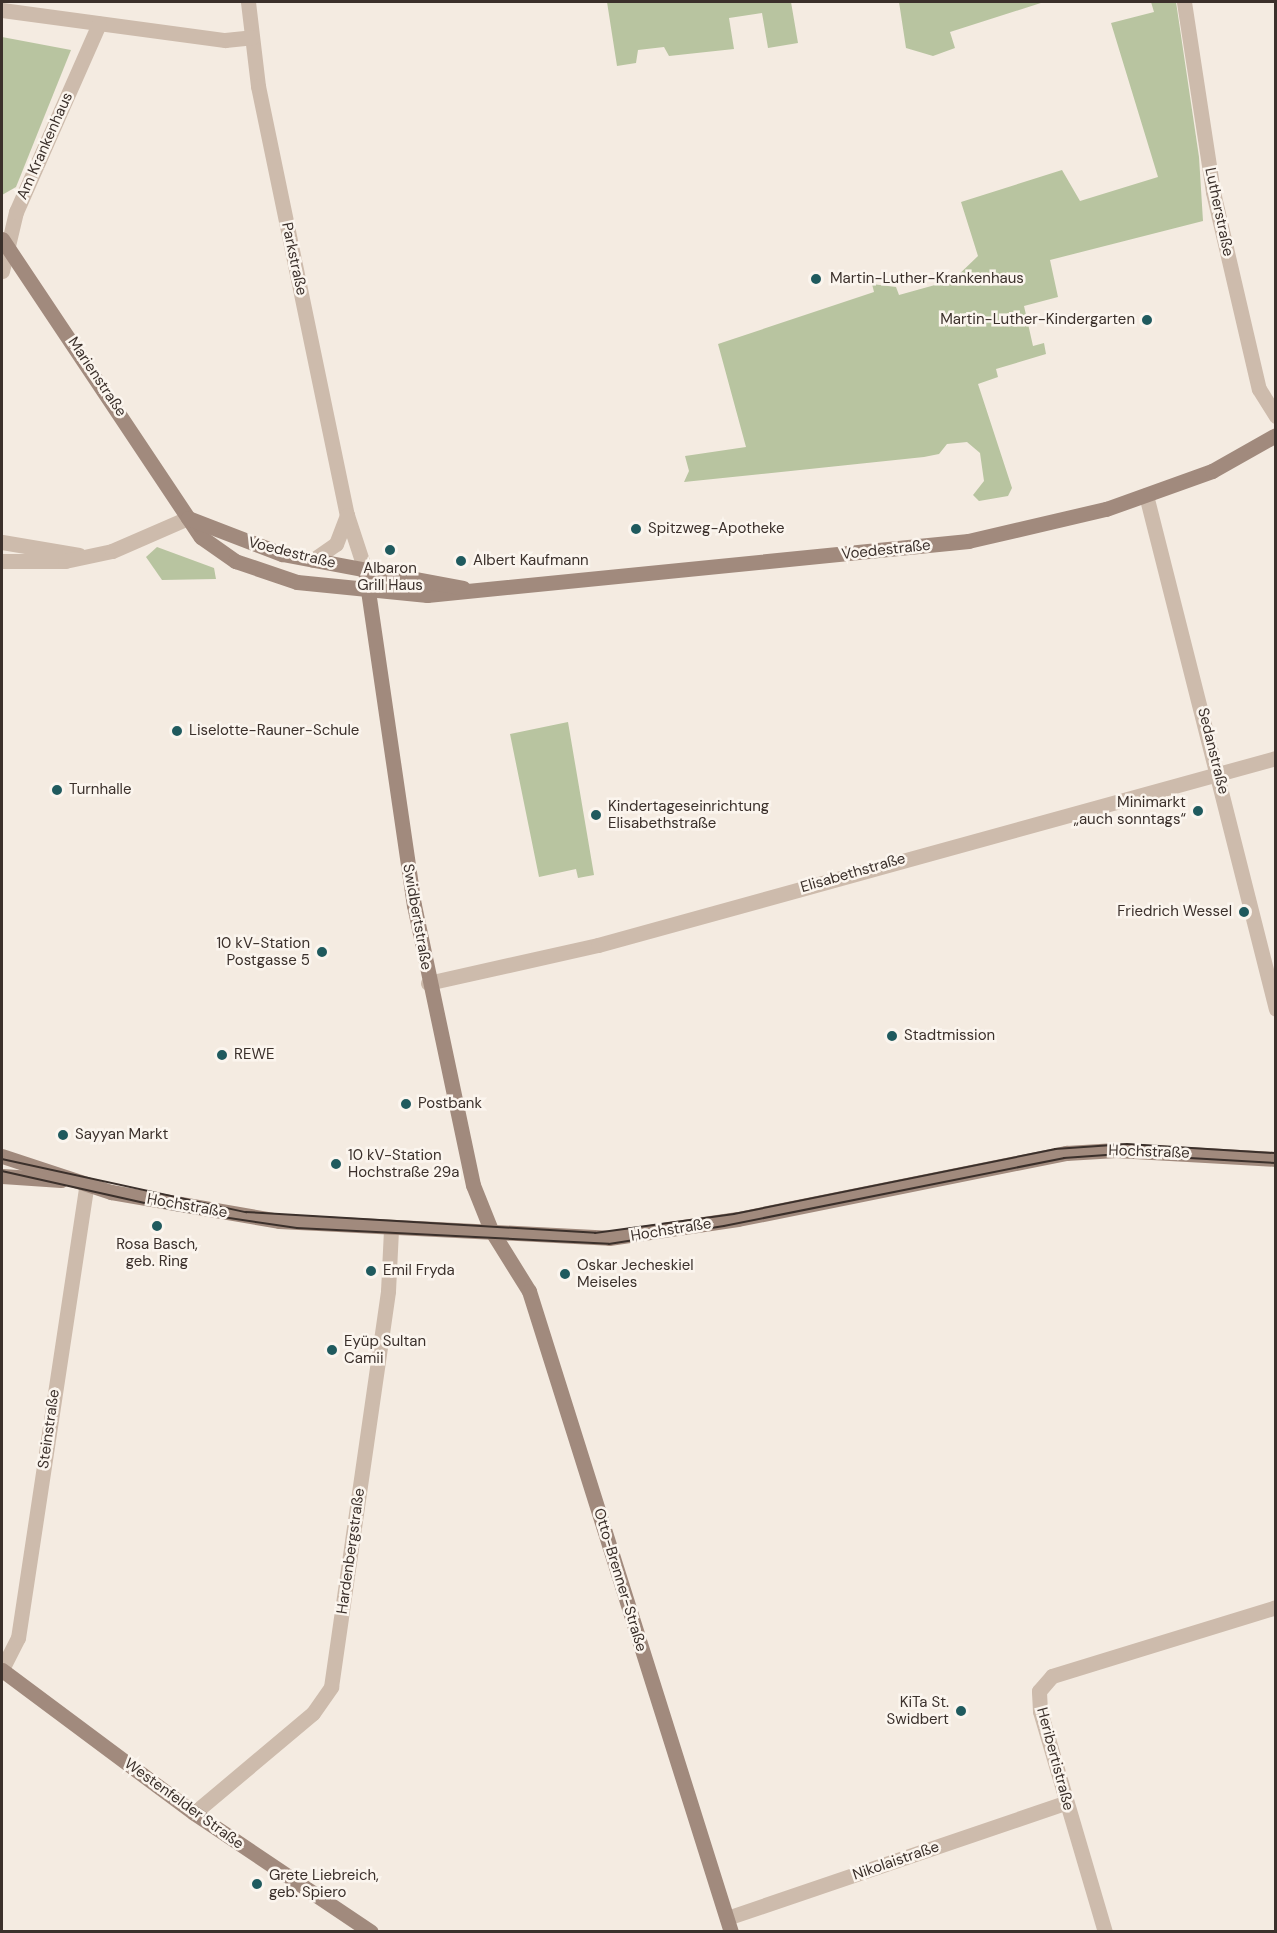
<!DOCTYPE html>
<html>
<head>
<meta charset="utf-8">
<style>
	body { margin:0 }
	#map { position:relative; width:1277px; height:1933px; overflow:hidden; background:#f4ebe1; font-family:"DM Sans",sans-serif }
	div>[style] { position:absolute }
	.green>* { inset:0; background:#b8c4a0 }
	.street>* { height:15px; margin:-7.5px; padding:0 7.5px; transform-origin:7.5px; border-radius:7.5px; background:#cdbbac }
	.secondary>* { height:15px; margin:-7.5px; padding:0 7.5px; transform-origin:7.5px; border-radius:7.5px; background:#a18a7d }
	.tram>* { height:1.5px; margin:-0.75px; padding:0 0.75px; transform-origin:0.75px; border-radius:0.75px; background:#3b302b }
	.dots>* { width:16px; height:16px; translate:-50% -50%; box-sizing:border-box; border:3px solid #fbf5ee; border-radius:50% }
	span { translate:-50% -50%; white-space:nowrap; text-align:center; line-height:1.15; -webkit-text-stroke:5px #fbf5ee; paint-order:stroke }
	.street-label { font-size:15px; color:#3b302b }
	.poi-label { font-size:15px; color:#3b302b }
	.left { translate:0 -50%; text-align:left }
	.right { translate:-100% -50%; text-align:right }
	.frame { position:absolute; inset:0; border:3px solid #3b302b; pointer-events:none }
</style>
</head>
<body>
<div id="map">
	<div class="green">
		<i style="clip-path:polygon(607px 2px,791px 2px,798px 43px,768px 48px,762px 13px,729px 18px,734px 49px,669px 56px,664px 47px,638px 50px,636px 63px,617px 66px)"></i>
		<i style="clip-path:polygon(899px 2px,1044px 2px,950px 32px,955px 48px,933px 56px,906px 48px)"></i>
		<i style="clip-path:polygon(1151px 2px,1176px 2px,1199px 157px,1203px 221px,1050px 260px,1058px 297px,1024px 306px,1033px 346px,1044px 343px,1046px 354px,996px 369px,998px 377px,978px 384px,1012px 488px,1008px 496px,979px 501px,973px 495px,984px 481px,980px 453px,967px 442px,947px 444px,939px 454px,924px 457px,684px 482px,689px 471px,685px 456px,746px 447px,718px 344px,874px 292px,872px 284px,896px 287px,899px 295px,953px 280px,978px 256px,961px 202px,1062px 170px,1080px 201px,1158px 177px,1111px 23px,1154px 12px)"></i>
		<i style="clip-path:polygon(2px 37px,71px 50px,16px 187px,2px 195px)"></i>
		<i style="clip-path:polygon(157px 547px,214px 568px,216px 579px,162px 580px,146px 557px)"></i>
		<i style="clip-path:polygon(568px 722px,594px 875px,578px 878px,576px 869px,539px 877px,510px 734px)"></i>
	</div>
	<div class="street">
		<i style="left:248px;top:2px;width:85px;rotate:83.2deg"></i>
		<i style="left:258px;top:86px;width:438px;rotate:78.3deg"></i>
		<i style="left:347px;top:515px;width:58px;rotate:71.9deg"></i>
		<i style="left:1184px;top:2px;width:192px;rotate:81.3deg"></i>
		<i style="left:1213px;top:192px;width:202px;rotate:76.9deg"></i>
		<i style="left:1259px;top:389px;width:32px;rotate:58deg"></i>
		<i style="left:2px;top:10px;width:225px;rotate:7.7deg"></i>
		<i style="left:225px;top:40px;width:27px;rotate:-6deg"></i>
		<i style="left:2px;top:271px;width:61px;rotate:-76.7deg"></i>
		<i style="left:16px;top:212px;width:206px;rotate:-66.2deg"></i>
		<i style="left:1146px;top:495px;width:530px;rotate:75.81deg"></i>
		<i style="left:2px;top:542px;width:78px;rotate:9.6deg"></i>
		<i style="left:313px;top:560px;width:28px;rotate:-35deg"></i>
		<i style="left:336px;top:544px;width:31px;rotate:-69deg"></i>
		<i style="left:2px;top:561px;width:63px"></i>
		<i style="left:65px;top:561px;width:48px;rotate:-12deg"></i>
		<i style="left:112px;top:551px;width:83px;rotate:-23.5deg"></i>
		<i style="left:428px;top:983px;width:174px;rotate:-12.6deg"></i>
		<i style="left:598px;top:945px;width:703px;rotate:-15.42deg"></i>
		<i style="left:2px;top:1669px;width:35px;rotate:-63deg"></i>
		<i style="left:18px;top:1638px;width:457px;rotate:-81.4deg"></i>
		<i style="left:194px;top:1813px;width:155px;rotate:-40deg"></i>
		<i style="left:313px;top:1713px;width:32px;rotate:-55deg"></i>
		<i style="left:331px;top:1687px;width:400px;rotate:-81.8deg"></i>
		<i style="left:388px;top:1291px;width:62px;rotate:-87.2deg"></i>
		<i style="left:727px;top:1918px;width:357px;rotate:-18.8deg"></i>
		<i style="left:1105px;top:1932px;width:230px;rotate:-106.4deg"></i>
		<i style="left:1040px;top:1711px;width:20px;rotate:-93deg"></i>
		<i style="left:1039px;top:1691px;width:20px;rotate:-49deg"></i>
		<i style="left:1052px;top:1676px;width:234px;rotate:-17.1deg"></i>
	</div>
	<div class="secondary">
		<i style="left:2px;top:239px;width:358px;rotate:56.3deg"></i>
		<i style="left:201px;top:537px;width:42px;rotate:35.2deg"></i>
		<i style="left:235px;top:561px;width:65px;rotate:18.7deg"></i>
		<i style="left:297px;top:582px;width:131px;rotate:5.7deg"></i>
		<i style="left:427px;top:595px;width:544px;rotate:-5.7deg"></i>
		<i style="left:968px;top:541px;width:142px;rotate:-13.1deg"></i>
		<i style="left:1106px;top:509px;width:113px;rotate:-19.7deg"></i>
		<i style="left:1212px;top:471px;width:73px;rotate:-29.4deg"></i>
		<i style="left:188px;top:518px;width:101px;rotate:21deg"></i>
		<i style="left:282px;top:554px;width:184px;rotate:10.6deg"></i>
		<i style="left:365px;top:570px;width:339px;rotate:81.7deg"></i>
		<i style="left:414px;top:905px;width:286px;rotate:78.1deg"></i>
		<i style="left:473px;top:1185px;width:48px;rotate:68.2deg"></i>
		<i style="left:491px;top:1230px;width:72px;rotate:58.1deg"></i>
		<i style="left:529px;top:1291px;width:672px;rotate:72.51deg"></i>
		<i style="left:2px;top:1156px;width:115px;rotate:18.3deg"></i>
		<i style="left:111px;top:1192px;width:170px;rotate:9.8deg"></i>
		<i style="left:279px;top:1221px;width:330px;rotate:2.9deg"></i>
		<i style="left:609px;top:1238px;width:130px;rotate:-8.4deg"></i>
		<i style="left:738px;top:1219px;width:335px;rotate:-11.4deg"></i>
		<i style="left:1066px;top:1153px;width:50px;rotate:-3.4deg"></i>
		<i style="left:1116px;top:1150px;width:160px;rotate:3.2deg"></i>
		<i style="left:2px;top:1176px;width:59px;rotate:3.9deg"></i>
		<i style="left:2px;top:1670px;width:239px;rotate:36.7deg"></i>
		<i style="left:194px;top:1813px;width:213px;rotate:33.9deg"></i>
	</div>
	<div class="tram">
		<i style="left:2px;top:1159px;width:250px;rotate:12.3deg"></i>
		<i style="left:246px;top:1212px;width:350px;rotate:3.4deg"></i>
		<i style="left:595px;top:1233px;width:140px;rotate:-7.8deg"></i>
		<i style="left:734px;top:1214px;width:328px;rotate:-11.4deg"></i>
		<i style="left:1055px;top:1149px;width:72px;rotate:-4deg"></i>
		<i style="left:1127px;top:1144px;width:149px;rotate:3.5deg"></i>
		<i style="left:2px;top:1171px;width:178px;rotate:12.6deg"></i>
		<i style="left:176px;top:1210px;width:122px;rotate:8.5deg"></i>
		<i style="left:297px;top:1228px;width:312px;rotate:2.9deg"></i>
		<i style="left:609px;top:1244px;width:116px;rotate:-8.9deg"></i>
		<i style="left:724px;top:1226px;width:347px;rotate:-11.3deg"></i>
		<i style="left:1064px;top:1158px;width:56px;rotate:-4.1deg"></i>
		<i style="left:1120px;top:1154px;width:156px;rotate:3.3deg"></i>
	</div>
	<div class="dots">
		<i style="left:816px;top:279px;background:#1f5a5e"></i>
		<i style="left:1147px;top:320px;background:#1f5a5e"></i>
		<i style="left:636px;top:529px;background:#1f5a5e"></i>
		<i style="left:390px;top:550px;background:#1f5a5e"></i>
		<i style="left:461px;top:561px;background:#1f5a5e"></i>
		<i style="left:177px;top:731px;background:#1f5a5e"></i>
		<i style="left:57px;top:790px;background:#1f5a5e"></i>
		<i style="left:1198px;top:811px;background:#1f5a5e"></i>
		<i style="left:596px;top:815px;background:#1f5a5e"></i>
		<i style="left:1244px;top:912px;background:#1f5a5e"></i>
		<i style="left:322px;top:952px;background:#1f5a5e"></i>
		<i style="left:892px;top:1036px;background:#1f5a5e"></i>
		<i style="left:222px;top:1055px;background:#1f5a5e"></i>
		<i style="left:406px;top:1104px;background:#1f5a5e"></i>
		<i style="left:63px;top:1135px;background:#1f5a5e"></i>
		<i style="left:336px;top:1164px;background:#1f5a5e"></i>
		<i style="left:157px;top:1226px;background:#1f5a5e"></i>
		<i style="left:371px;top:1271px;background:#1f5a5e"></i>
		<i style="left:565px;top:1274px;background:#1f5a5e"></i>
		<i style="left:332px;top:1350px;background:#1f5a5e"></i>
		<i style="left:961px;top:1711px;background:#1f5a5e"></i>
		<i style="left:257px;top:1884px;background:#1f5a5e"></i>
	</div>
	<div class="street-label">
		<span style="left:45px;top:146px;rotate:-66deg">Am Krankenhaus</span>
		<span style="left:1219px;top:212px;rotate:78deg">Lutherstraße</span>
		<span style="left:294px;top:259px;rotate:78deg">Parkstraße</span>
		<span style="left:97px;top:377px;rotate:56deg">Marienstraße</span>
		<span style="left:886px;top:550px;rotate:-6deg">Voedestraße</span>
		<span style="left:292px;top:553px;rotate:14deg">Voedestraße</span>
		<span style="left:1213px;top:751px;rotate:76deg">Sedanstraße</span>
		<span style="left:853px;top:873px;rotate:-16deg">Elisabethstraße</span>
		<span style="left:417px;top:917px;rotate:80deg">Swidbertstraße</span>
		<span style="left:1149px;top:1152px;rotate:2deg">Hochstraße</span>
		<span style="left:187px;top:1206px;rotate:10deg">Hochstraße</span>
		<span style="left:671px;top:1230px;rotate:-9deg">Hochstraße</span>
		<span style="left:49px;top:1429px;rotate:-82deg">Steinstraße</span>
		<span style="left:351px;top:1551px;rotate:-82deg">Hardenbergstraße</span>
		<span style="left:620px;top:1580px;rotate:73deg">Otto-Brenner-Straße</span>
		<span style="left:1055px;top:1759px;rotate:75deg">Heribertistraße</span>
		<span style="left:184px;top:1804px;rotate:36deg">Westenfelder Straße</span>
		<span style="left:896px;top:1861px;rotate:-19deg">Nikolaistraße</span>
	</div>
	<div class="poi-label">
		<span class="left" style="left:830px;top:279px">Martin-Luther-Krankenhaus</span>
		<span class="right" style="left:1135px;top:320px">Martin-Luther-Kindergarten</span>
		<span class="left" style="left:648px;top:529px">Spitzweg-Apotheke</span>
		<span class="left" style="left:473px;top:561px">Albert Kaufmann</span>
		<span style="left:390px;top:577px">Albaron<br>Grill Haus</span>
		<span class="left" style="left:189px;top:731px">Liselotte-Rauner-Schule</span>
		<span class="left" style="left:69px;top:790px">Turnhalle</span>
		<span class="right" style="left:1186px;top:811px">Minimarkt<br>„auch sonntags“</span>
		<span class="left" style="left:608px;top:815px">Kindertageseinrichtung<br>Elisabethstraße</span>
		<span class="right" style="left:1232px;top:912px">Friedrich Wessel</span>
		<span class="right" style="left:310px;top:952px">10 kV-Station<br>Postgasse 5</span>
		<span class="left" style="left:904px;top:1036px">Stadtmission</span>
		<span class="left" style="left:234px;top:1055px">REWE</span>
		<span class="left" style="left:418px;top:1104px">Postbank</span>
		<span class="left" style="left:75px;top:1135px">Sayyan Markt</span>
		<span class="left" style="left:348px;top:1164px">10 kV-Station<br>Hochstraße 29a</span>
		<span style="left:157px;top:1253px">Rosa Basch,<br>geb. Ring</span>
		<span class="left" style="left:577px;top:1274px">Oskar Jecheskiel<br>Meiseles</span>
		<span class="left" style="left:383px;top:1271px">Emil Fryda</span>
		<span class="left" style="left:344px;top:1350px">Eyüp Sultan<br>Camii</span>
		<span class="right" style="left:949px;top:1711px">KiTa St.<br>Swidbert</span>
		<span class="left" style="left:269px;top:1884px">Grete Liebreich,<br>geb. Spiero</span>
	</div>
	<div class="frame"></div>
</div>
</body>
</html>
